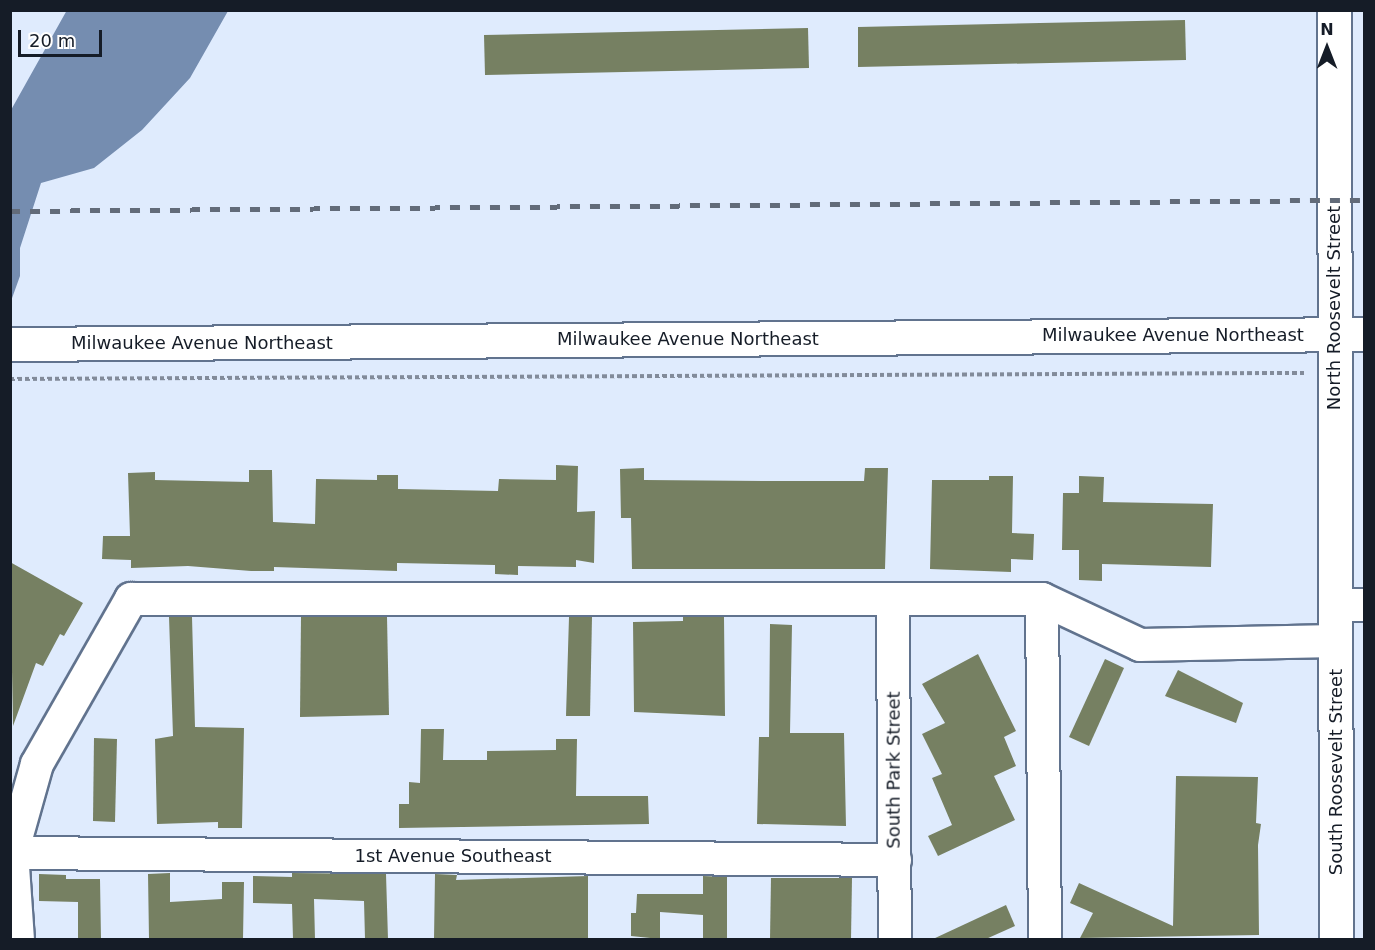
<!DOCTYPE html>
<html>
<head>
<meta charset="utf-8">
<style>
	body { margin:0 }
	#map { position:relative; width:1375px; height:950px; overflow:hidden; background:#dfebfd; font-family:"DejaVu Sans",sans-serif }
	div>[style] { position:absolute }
	.water>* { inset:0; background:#758db0 }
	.building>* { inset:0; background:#768062 }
	.path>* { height:4px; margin-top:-2px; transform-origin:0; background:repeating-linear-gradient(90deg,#828b9a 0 4.5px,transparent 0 7.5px) }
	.roads { filter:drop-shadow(2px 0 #61738e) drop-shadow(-2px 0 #61738e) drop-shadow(0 2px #61738e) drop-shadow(0 -2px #61738e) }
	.street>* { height:32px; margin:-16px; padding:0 16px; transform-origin:16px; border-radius:16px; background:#fff }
	.secondary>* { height:33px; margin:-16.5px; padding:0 16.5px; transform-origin:16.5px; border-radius:16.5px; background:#fff }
	.rail>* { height:4.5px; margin-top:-2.25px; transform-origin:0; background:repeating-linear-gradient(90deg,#626b79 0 10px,transparent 0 20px) }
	span { translate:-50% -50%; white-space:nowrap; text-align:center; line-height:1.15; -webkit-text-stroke:4.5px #fff; paint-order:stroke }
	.street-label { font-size:18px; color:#151c27 }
	.frame { position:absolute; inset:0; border:12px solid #151c27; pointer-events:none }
	.north { position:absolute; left:1297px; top:18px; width:60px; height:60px; -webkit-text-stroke:4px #fff; paint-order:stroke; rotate:0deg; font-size:16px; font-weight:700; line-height:24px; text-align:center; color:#151c27 }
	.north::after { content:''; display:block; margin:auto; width:21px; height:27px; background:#151c27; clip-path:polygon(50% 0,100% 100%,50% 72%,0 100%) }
	.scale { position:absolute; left:18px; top:30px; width:84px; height:27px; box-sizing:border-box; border:3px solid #151c27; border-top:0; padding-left:8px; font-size:18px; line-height:21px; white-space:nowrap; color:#151c27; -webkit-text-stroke:4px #fff; paint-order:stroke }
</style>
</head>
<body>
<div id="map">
	<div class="water">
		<i style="clip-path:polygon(67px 10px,228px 11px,190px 78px,142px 130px,94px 168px,41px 183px,20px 248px,20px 276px,11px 301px,11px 110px)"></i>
	</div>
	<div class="building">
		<i style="clip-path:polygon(1185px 20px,1186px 60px,858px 67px,858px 27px)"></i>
		<i style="clip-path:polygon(808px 28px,809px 68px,485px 75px,484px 35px)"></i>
		<i style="clip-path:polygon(556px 465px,578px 466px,577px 512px,595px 511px,594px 563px,576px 560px,576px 567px,518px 566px,518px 575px,495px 574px,495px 565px,397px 563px,397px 571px,274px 567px,274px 571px,251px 571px,188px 566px,131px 568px,131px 560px,102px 559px,103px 536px,130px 536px,128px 473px,155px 472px,155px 480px,249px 482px,249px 470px,272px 470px,273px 522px,315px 524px,316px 479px,377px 480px,377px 475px,398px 475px,398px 489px,498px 491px,499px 479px,556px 480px)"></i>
		<i style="clip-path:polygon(644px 468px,644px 480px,767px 481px,864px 481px,865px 468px,888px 468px,885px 569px,632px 569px,631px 518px,621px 518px,620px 469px)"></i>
		<i style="clip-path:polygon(989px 476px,1013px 476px,1012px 533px,1034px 534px,1033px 560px,1011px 559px,1011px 572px,930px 569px,932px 480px,989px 480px)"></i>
		<i style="clip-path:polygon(1079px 476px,1104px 477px,1103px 502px,1213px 504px,1211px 567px,1102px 564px,1102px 581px,1079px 580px,1079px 550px,1062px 550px,1063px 493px,1079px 493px)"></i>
		<i style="clip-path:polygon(10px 562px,83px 603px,64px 636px,60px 634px,43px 666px,36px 663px,13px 726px)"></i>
		<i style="clip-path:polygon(169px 617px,192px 617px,195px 727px,244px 728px,242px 828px,218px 828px,218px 822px,157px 824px,155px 739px,173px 736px)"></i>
		<i style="clip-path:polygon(301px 617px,387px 617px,389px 715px,300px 717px)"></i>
		<i style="clip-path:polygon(569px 617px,592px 617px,590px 716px,566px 716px)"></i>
		<i style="clip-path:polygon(683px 617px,724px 617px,725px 716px,634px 712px,633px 622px,683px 621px)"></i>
		<i style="clip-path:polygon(770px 624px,792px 625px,790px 733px,844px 733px,846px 826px,757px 824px,759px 737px,769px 737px)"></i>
		<i style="clip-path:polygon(978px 654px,1016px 731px,1004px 737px,1016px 766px,994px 776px,1015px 820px,938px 856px,928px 836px,952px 825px,932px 778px,942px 774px,922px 734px,945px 723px,922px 684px)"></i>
		<i style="clip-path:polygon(1105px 659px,1124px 668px,1089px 746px,1069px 737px)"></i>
		<i style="clip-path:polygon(1178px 670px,1243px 703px,1236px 723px,1165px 696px)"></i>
		<i style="clip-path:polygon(421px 729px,444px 729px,443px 760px,487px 760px,487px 751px,556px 750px,556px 739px,577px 739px,576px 796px,648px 796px,649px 824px,399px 828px,399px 804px,409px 804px,409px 782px,420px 783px)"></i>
		<i style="clip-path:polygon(94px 738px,117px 739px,115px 822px,93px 821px)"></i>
		<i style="clip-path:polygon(1176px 776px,1258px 777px,1256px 823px,1261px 824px,1258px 845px,1259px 935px,1080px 938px,1093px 913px,1070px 903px,1079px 883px,1173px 926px)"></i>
		<i style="clip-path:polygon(170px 873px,170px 902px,222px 899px,222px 882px,244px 882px,243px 939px,149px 939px,148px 874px)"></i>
		<i style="clip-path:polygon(292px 873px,386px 874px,388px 939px,365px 939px,364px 901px,314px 899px,315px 939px,293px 939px,292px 904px,253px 903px,253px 876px,292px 877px)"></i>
		<i style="clip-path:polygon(39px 874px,66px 875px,66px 879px,100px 879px,101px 939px,78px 939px,78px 902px,39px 901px)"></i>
		<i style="clip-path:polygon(435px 874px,457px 875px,456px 880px,588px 876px,588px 939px,434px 939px)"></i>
		<i style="clip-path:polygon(703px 876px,727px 877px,727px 939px,703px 939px,703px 915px,660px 912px,660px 939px,631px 936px,631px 913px,636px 913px,637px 894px,703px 894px)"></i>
		<i style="clip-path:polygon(771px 878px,852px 878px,851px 939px,770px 939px)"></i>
		<i style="clip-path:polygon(1006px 905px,1015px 926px,986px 939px,933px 939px)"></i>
	</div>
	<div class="path">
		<i style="left:10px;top:379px;width:1296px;rotate:-0.27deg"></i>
	</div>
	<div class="roads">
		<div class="street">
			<i style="left:1042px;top:599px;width:341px;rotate:89.5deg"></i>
			<i style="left:893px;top:601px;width:339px;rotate:89.7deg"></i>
			<i style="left:1335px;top:605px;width:29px"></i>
			<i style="left:12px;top:853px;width:883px;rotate:0.45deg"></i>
			<i style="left:18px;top:940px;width:87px;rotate:-93.9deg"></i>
			<i style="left:12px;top:853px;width:92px;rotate:-74.3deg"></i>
			<i style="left:37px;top:764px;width:190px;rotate:-60.3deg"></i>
			<i style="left:131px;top:599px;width:911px"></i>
			<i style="left:1042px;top:599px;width:108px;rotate:25.1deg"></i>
			<i style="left:1140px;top:645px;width:196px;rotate:-1.2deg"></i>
		</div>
		<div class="secondary">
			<i style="left:1334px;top:10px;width:930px;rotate:89.88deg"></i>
			<i style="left:10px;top:344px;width:1354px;rotate:-0.42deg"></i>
		</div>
	</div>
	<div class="rail">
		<i style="left:10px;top:211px;width:1354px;rotate:-0.47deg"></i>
	</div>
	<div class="street-label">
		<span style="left:1334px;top:308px;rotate:-90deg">North Roosevelt Street</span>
		<span style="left:1173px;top:335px">Milwaukee Avenue Northeast</span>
		<span style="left:688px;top:339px">Milwaukee Avenue Northeast</span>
		<span style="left:202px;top:343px">Milwaukee Avenue Northeast</span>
		<span style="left:894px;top:770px;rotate:-90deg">South Park Street</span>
		<span style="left:1336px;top:772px;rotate:-90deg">South Roosevelt Street</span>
		<span style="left:453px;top:856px">1st Avenue Southeast</span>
	</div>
	<div class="frame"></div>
	<div class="north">N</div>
	<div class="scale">20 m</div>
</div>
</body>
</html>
